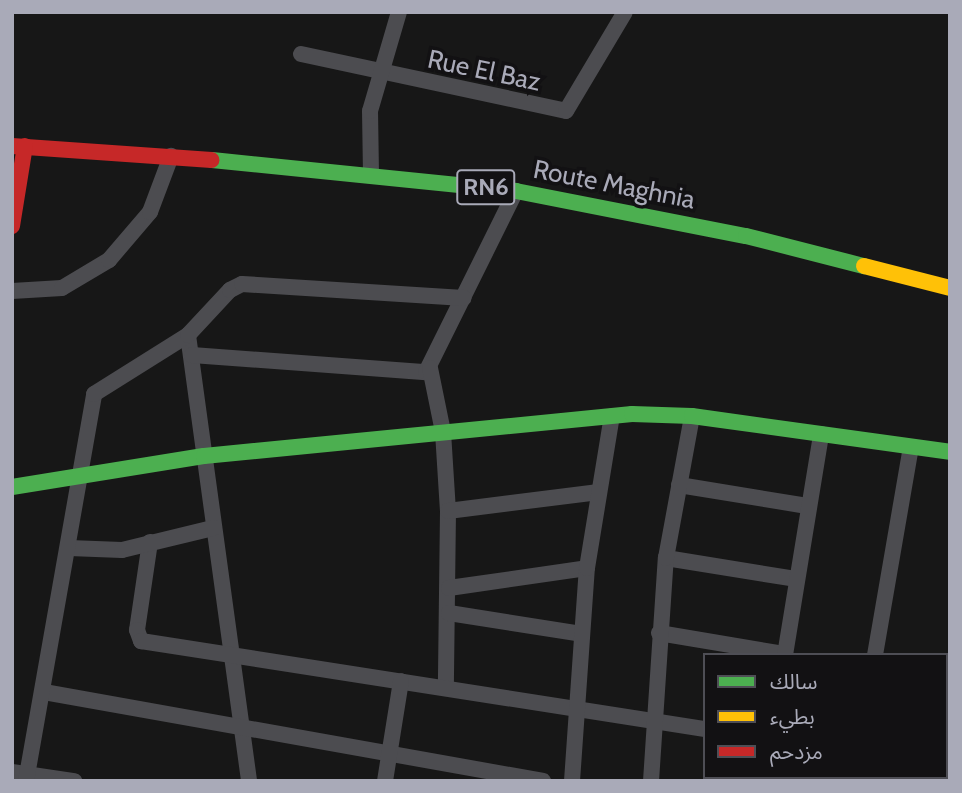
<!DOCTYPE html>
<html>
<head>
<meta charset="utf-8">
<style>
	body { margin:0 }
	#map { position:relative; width:962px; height:793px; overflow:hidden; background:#171717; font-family:Cabin,"Noto Sans Arabic",sans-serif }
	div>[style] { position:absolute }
	.street>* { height:16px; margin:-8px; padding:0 8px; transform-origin:8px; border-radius:8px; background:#4c4c50 }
	.fast>* { height:16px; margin:-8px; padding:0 8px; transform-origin:8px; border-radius:8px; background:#4caf50 }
	.slow>* { height:16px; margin:-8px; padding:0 8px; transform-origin:8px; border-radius:8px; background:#ffc107 }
	.jam>* { height:16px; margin:-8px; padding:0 8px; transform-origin:8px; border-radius:8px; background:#c62828 }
	span { translate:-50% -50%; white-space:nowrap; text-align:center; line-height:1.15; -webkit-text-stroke:7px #121113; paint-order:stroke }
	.shield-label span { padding:2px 5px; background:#121113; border:2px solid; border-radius:5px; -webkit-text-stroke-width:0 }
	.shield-label { font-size:24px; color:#a9aab8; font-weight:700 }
	.street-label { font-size:26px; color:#a9aab8 }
	.frame { position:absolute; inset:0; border:14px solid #a9aab8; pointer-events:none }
	.legend { position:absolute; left:703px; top:653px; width:245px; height:126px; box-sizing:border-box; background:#121113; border:2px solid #4e4e55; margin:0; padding:9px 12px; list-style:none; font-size:21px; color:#a9aab8 }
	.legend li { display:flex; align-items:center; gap:14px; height:35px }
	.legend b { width:35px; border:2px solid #4e4e55 }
</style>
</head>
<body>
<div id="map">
	<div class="street">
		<i style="left:301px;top:54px;width:271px;rotate:12.1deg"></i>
		<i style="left:566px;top:111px;width:115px;rotate:-59.2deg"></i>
		<i style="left:371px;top:174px;width:63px;rotate:-90.9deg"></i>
		<i style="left:370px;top:111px;width:103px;rotate:-73.7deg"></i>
		<i style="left:12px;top:291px;width:50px;rotate:-3.4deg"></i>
		<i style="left:62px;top:288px;width:55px;rotate:-30.8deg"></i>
		<i style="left:109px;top:260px;width:63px;rotate:-49.5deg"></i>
		<i style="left:150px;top:212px;width:60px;rotate:-69.4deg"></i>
		<i style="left:188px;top:335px;width:450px;rotate:82.2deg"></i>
		<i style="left:192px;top:355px;width:235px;rotate:4.2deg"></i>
		<i style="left:426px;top:372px;width:202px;rotate:-63.6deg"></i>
		<i style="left:430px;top:368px;width:65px;rotate:78.5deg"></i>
		<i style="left:443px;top:432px;width:79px;rotate:86.4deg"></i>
		<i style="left:448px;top:511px;width:176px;rotate:90.7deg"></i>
		<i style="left:679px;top:485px;width:130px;rotate:9.3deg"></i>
		<i style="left:448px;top:511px;width:152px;rotate:-7.2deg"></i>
		<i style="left:150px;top:542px;width:89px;rotate:98.4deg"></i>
		<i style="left:137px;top:630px;width:12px;rotate:70deg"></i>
		<i style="left:141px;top:641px;width:571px;rotate:8.87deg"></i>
		<i style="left:69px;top:548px;width:53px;rotate:2.2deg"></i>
		<i style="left:122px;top:550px;width:94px;rotate:-13.6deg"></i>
		<i style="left:666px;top:558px;width:131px;rotate:9.2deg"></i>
		<i style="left:449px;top:588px;width:139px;rotate:-8.2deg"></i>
		<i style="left:449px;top:613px;width:134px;rotate:9deg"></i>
		<i style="left:659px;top:633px;width:128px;rotate:9.5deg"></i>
		<i style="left:785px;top:655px;width:224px;rotate:-80.7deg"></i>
		<i style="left:875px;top:655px;width:211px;rotate:-80.2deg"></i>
		<i style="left:44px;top:692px;width:507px;rotate:10.11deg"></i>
		<i style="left:12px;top:772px;width:63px;rotate:8.3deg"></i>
		<i style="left:26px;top:781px;width:393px;rotate:-80deg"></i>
		<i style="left:94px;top:394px;width:111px;rotate:-32.1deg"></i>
		<i style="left:188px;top:335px;width:62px;rotate:-47deg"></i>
		<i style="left:230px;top:290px;width:13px;rotate:-27deg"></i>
		<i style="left:242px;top:284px;width:222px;rotate:3.6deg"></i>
		<i style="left:385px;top:781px;width:101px;rotate:-80.9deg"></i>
		<i style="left:572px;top:781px;width:214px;rotate:-86deg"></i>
		<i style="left:587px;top:568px;width:154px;rotate:-80.7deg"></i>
		<i style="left:651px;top:781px;width:224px;rotate:-86.2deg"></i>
		<i style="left:666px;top:558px;width:144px;rotate:-79.6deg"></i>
		<i style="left:766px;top:781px;width:4px;rotate:-90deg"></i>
		<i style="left:853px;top:781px;width:4px;rotate:-76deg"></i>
	</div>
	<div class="fast">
		<i style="left:212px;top:160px;width:306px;rotate:5.8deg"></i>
		<i style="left:516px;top:191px;width:234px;rotate:11.1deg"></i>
		<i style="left:746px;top:236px;width:122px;rotate:14.3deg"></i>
		<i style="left:12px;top:487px;width:194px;rotate:-9.2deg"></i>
		<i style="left:204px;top:456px;width:430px;rotate:-5.6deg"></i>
		<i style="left:632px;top:414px;width:60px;rotate:1.9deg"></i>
		<i style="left:692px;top:416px;width:260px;rotate:7.9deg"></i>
		<i style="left:928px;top:781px;width:4px;rotate:-76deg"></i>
	</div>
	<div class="slow">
		<i style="left:864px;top:266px;width:89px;rotate:14.3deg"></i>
	</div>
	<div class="jam">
		<i style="left:12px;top:146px;width:200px;rotate:4deg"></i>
		<i style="left:12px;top:226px;width:81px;rotate:-80.8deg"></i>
		<i style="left:946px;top:687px;width:19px;rotate:-78deg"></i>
	</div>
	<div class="shield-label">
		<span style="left:486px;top:187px">RN6</span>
	</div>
	<div class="street-label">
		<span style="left:484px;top:71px;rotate:12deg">Rue El Baz</span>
		<span style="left:614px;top:185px;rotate:11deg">Route Maghnia</span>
	</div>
	<div class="frame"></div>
	<ul class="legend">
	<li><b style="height:9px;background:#4caf50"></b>سالك</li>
	<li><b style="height:9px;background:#ffc107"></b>بطيء</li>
	<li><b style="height:9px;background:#c62828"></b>مزدحم</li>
	</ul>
</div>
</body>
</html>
